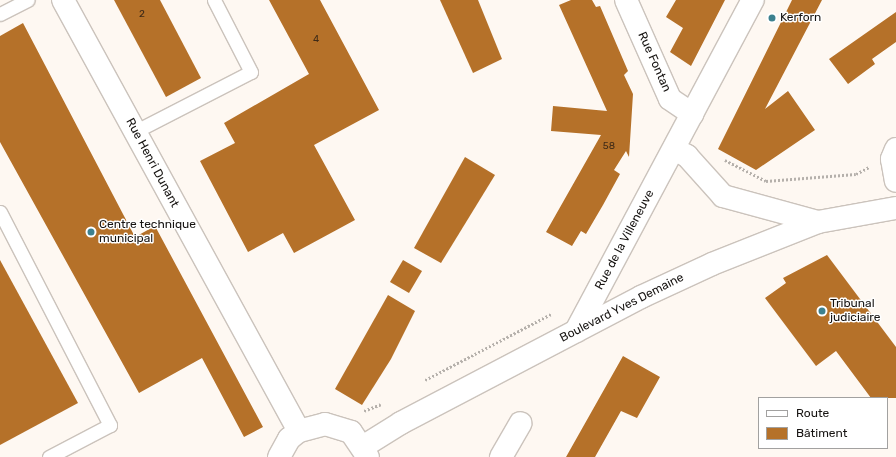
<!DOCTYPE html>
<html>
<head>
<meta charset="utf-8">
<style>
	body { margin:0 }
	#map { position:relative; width:896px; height:457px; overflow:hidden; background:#fef8f2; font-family:Rubik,sans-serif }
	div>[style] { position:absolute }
	.building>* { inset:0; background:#b57129 }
	.path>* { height:2.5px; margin-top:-1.25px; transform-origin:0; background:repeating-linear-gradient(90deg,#b5b0ab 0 2px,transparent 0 4px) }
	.roads { filter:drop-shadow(1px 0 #cbc3bc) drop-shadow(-1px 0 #cbc3bc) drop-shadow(0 1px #cbc3bc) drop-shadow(0 -1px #cbc3bc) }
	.service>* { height:13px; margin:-6.5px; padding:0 6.5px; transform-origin:6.5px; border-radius:6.5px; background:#fff }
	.minor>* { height:22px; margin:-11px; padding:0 11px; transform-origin:11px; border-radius:11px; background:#fff }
	.tertiary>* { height:22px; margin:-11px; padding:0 11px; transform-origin:11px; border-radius:11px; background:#fff }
	.dots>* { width:11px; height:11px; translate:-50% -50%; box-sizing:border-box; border:2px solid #fff; border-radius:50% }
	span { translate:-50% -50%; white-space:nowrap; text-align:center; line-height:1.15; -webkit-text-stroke:3px #fff; paint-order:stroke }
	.number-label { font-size:10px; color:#3e2a17 }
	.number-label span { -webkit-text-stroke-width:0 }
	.poi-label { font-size:12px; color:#161311 }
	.left { translate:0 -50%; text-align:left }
	.street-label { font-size:12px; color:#161311 }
	.legend { position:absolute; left:758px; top:397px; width:130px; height:52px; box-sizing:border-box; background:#fff; border:1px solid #a2a1a0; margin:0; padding:5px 7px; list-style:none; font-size:12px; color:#161311 }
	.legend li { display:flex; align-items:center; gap:8px; height:20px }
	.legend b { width:20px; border:1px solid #a2a1a0 }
</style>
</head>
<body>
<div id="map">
	<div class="building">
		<i style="clip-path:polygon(114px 0,160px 0,201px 78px,166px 97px)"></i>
		<i style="clip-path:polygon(269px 0,320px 0,379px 110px,314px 145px,355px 220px,294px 253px,283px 233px,248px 252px,200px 161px,235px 143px,224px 123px,309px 74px)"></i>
		<i style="clip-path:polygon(440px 0,478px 0,502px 59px,473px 73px)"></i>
		<i style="clip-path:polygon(571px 0,592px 0,596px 7px,600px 6px,628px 71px,624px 75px,633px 94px,629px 157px,626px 151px,614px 170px,620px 174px,603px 205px,586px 234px,581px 231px,572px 246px,546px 232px,601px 135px,551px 131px,553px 106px,607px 111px,559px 5px)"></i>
		<i style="clip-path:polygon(676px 0,725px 0,691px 66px,670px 52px,683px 28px,666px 17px)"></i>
		<i style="clip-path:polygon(792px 0,822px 0,765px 109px,788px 91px,815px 130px,756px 170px,718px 149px)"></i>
		<i style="clip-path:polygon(896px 12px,896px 42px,872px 59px,875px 64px,848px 84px,829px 59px)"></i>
		<i style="clip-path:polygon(23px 23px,135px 237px,155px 226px,263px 427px,244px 437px,202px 358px,139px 393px,0 142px,0 36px)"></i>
		<i style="clip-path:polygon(465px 157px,495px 175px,441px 263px,414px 248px)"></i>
		<i style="clip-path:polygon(827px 255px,896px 347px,896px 398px,871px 398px,836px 351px,816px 366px,765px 298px,786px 283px,783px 278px)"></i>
		<i style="clip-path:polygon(0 260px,78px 403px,0 445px)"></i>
		<i style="clip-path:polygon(403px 260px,422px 271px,409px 293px,390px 282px)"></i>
		<i style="clip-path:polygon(388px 295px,415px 311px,391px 359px,362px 405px,335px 389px)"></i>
		<i style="clip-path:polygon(623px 356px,660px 377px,637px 418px,621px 411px,595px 457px,566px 457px)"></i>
	</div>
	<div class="path">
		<i style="left:725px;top:160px;width:46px;rotate:27.1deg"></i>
		<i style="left:766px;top:181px;width:90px;rotate:-4.4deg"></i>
		<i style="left:856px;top:174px;width:15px;rotate:-28deg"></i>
		<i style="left:425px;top:380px;width:142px;rotate:-27.6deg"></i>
		<i style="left:364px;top:411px;width:18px;rotate:-22deg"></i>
	</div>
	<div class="roads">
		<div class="service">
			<i style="left:0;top:14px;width:31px;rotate:-27deg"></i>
			<i style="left:136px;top:131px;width:129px;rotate:-27.2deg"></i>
			<i style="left:251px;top:72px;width:81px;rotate:-117.2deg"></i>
			<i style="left:0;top:212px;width:240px;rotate:62.7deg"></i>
			<i style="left:110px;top:425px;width:69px;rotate:152.3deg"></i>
		</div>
		<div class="minor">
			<i style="left:626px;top:0;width:108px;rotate:66deg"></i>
			<i style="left:670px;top:99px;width:27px;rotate:34deg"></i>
			<i style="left:896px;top:149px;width:11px;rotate:112deg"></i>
			<i style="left:892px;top:159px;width:22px;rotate:80deg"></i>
			<i style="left:501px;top:457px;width:39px;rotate:-60deg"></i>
		</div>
		<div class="tertiary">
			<i style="left:63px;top:0;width:491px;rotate:61.3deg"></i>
			<i style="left:674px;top:149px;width:15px;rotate:28deg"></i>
			<i style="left:687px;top:156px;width:54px;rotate:48deg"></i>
			<i style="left:723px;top:196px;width:98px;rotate:15.3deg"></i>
			<i style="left:576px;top:331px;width:375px;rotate:-61.9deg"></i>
			<i style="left:364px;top:446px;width:44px;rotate:-31.9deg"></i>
			<i style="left:401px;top:423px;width:271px;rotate:-27.7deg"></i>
			<i style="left:641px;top:297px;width:78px;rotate:-24.9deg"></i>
			<i style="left:712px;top:264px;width:114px;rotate:-21.6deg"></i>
			<i style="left:818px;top:222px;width:79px;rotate:-10.2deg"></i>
			<i style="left:279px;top:457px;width:21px;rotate:-61deg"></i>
			<i style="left:289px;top:439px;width:13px;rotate:-39deg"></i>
			<i style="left:299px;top:431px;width:27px;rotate:-15deg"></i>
			<i style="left:325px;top:424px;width:27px;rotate:17deg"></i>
			<i style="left:351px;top:432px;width:30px;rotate:56deg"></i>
		</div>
	</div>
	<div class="dots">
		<i style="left:772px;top:18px;background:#3c818f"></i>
		<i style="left:91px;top:232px;background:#3c818f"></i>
		<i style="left:822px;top:311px;background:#3c818f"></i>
	</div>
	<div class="number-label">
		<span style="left:142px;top:15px">2</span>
		<span style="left:316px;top:40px">4</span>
		<span style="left:609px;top:147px">58</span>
	</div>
	<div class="poi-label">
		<span class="left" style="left:780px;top:18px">Kerforn</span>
		<span class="left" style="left:99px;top:232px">Centre technique<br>municipal</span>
		<span class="left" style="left:830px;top:311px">Tribunal<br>judiciaire</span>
	</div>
	<div class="street-label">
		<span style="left:654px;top:62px;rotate:66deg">Rue Fontan</span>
		<span style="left:152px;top:163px;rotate:62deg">Rue Henri Dunant</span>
		<span style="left:625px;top:240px;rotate:-62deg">Rue de la Villeneuve</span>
		<span style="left:622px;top:308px;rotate:-27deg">Boulevard Yves Demaine</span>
	</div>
	<ul class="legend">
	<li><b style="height:5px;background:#fff"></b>Route</li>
	<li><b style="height:11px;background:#b57129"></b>Bâtiment</li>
	</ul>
</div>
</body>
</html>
